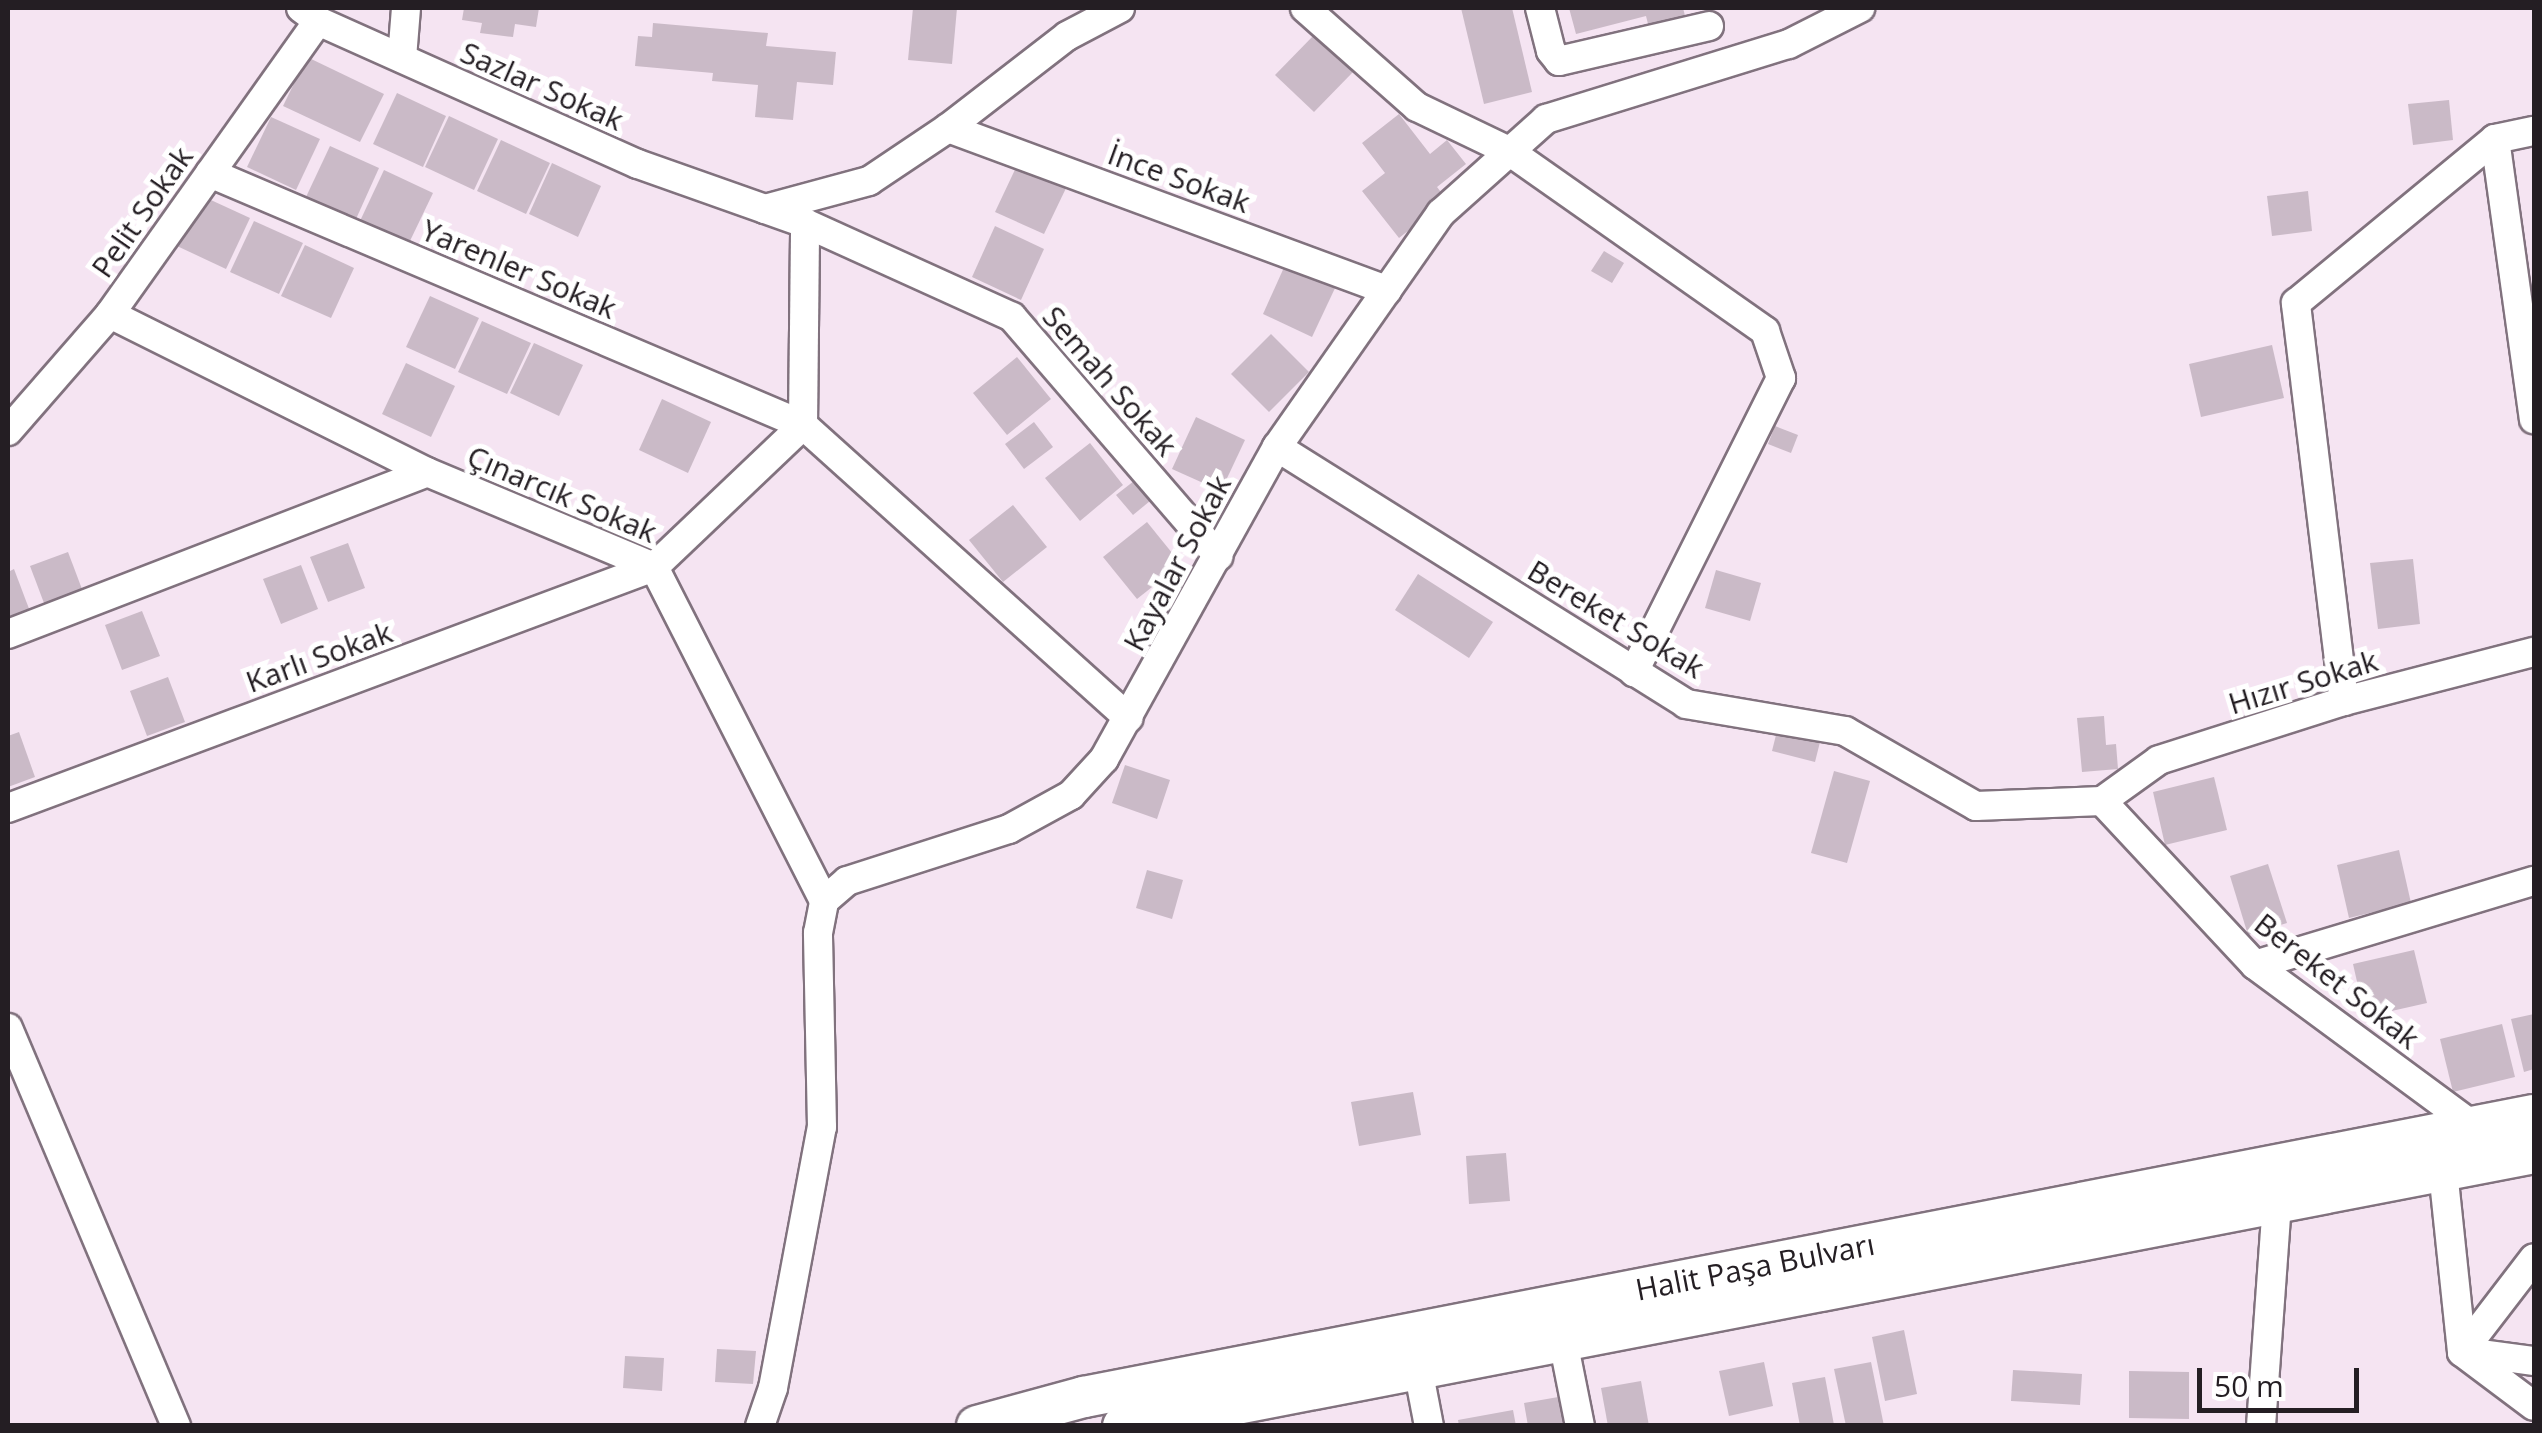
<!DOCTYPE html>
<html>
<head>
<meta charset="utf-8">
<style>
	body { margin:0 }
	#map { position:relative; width:2542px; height:1433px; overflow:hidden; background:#f5e4f2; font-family:"Open Sans",sans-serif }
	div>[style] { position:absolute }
	.building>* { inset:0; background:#cabac7 }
	.roads { filter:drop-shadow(2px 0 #81727e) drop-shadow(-2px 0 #81727e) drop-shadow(0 2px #81727e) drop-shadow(0 -2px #81727e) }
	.minor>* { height:28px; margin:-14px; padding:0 14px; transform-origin:14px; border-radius:14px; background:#fff }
	.highway>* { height:40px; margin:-20px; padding:0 20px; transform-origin:20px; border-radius:20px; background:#fff }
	span { translate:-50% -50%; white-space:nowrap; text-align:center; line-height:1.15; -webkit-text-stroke:10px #fff; paint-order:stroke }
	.street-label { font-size:30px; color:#241e23 }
	.frame { position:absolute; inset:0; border:10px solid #241e23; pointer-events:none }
	.scale { position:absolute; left:2197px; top:1368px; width:162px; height:45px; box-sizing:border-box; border:5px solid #241e23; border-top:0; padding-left:12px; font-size:30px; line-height:35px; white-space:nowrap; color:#241e23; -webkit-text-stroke:8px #fff; paint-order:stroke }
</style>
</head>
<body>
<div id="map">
	<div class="building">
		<i style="clip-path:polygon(464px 8px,539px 8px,536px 27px,515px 24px,513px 37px,480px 33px,482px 23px,462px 20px)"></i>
		<i style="clip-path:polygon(913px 8px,957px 8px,952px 64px,908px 60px)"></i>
		<i style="clip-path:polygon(1461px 8px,1512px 8px,1532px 92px,1484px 104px)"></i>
		<i style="clip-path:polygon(1569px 8px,1683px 8px,1689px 31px,1652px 40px,1646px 16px,1576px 34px)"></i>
		<i style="clip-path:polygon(653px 23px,768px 33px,766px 46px,836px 52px,833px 85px,797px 82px,793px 120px,755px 117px,758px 85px,712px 81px,713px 73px,635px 66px,638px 36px,652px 37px)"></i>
		<i style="clip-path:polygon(1314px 35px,1353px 72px,1314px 112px,1275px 75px)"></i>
		<i style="clip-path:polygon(307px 57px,384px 94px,360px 142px,283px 106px)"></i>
		<i style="clip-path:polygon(397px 93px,446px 116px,423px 167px,373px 144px)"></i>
		<i style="clip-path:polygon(2449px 100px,2453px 140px,2413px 145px,2408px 104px)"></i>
		<i style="clip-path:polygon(1399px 114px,1430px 154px,1447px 140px,1466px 164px,1437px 187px,1447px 200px,1399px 238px,1362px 191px,1385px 173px,1362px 143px)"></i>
		<i style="clip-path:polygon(449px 116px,498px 139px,474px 190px,425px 167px)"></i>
		<i style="clip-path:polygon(271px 117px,320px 139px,296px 190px,247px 167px)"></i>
		<i style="clip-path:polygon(501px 140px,550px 163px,526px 214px,477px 191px)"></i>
		<i style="clip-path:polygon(330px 146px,379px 168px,356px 219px,306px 197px)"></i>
		<i style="clip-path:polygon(1019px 161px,1068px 184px,1044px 234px,995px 212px)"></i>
		<i style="clip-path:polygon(552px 163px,601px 186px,578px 237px,529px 214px)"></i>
		<i style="clip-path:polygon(384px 170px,433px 193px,409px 243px,360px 221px)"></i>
		<i style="clip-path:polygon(2308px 191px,2312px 231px,2272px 236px,2267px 196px)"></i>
		<i style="clip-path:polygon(200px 195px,250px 218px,226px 269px,177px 246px)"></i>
		<i style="clip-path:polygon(254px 221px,303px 243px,279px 294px,230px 272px)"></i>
		<i style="clip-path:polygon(995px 226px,1044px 249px,1021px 300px,972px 277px)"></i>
		<i style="clip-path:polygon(305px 245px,354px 268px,331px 318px,281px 296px)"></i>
		<i style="clip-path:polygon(1604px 251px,1624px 263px,1612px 283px,1591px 271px)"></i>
		<i style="clip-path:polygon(1286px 263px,1336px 286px,1312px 337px,1263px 314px)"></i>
		<i style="clip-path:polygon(430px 296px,479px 318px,455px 369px,406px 347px)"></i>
		<i style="clip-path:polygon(482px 321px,531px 343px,507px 394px,458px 372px)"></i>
		<i style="clip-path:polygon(1271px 334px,1309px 372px,1269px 412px,1231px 374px)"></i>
		<i style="clip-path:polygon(534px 343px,583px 365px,559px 416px,510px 393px)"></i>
		<i style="clip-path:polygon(2272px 345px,2284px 398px,2201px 417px,2189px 364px)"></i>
		<i style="clip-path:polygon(1017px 357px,1051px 399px,1007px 435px,973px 393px)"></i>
		<i style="clip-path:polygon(406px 363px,455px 386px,431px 437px,382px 414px)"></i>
		<i style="clip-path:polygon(662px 399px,711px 422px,688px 473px,639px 450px)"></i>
		<i style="clip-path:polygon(1196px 417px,1245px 440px,1221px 491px,1172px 469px)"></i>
		<i style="clip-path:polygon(1034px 422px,1053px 447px,1024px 469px,1005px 444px)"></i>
		<i style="clip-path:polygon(1775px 426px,1798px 435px,1791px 453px,1768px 444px)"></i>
		<i style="clip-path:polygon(1090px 443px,1123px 485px,1080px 521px,1045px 478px)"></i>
		<i style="clip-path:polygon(1134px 481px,1150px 501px,1133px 515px,1116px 495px)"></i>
		<i style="clip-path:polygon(1013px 505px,1047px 547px,1003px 582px,969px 540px)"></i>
		<i style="clip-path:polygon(1147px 522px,1181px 564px,1137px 599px,1103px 557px)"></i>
		<i style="clip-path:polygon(348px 543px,365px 588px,328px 602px,310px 557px)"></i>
		<i style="clip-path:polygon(68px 552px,85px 597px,47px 611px,30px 566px)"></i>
		<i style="clip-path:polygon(2413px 559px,2420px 624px,2378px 629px,2370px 563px)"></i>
		<i style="clip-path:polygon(301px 565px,318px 609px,281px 624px,263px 579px)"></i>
		<i style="clip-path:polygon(14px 569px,31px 614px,8px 623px,8px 572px)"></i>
		<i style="clip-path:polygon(1716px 570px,1761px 583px,1750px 621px,1705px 608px)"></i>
		<i style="clip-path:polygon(1418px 574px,1493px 622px,1469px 658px,1395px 610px)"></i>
		<i style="clip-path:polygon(142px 611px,160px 656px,122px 670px,105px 625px)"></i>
		<i style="clip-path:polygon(168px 677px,185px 722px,147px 736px,130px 691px)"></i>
		<i style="clip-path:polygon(2104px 716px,2106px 745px,2116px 744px,2118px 769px,2082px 772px,2077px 718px)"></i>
		<i style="clip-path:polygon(1778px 727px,1821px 738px,1815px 762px,1772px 751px)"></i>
		<i style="clip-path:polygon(19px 732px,35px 777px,8px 787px,8px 736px)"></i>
		<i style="clip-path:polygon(1125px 765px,1170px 780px,1157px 819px,1112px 803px)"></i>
		<i style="clip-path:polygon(1834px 771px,1870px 781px,1847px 863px,1811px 853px)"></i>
		<i style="clip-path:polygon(2214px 777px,2227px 830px,2165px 845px,2153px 792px)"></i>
		<i style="clip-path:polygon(2399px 850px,2411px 903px,2349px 918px,2337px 865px)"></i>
		<i style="clip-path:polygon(2268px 864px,2287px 923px,2248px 935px,2230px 876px)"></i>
		<i style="clip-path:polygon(1147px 870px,1183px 880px,1172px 919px,1136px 908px)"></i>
		<i style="clip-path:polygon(2414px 950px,2427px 1003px,2365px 1017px,2353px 964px)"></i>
		<i style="clip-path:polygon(2534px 1014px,2534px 1069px,2524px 1072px,2511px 1019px)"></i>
		<i style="clip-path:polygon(2502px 1024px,2515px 1077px,2453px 1092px,2440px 1039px)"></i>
		<i style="clip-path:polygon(1413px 1092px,1421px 1135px,1359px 1146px,1351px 1102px)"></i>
		<i style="clip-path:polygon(1506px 1153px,1510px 1201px,1469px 1204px,1466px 1156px)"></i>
		<i style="clip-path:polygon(1904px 1330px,1917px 1394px,1885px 1401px,1872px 1337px)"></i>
		<i style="clip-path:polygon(717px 1349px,756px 1351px,753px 1384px,715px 1382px)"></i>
		<i style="clip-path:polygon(625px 1356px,664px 1358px,662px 1391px,623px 1388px)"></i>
		<i style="clip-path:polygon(1764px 1362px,1773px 1406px,1729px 1416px,1719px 1371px)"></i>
		<i style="clip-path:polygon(1871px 1362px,1884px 1426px,1846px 1426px,1834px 1369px)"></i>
		<i style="clip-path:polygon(2013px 1370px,2082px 1374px,2080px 1405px,2011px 1401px)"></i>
		<i style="clip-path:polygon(2129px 1371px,2189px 1372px,2189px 1419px,2129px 1418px)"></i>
		<i style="clip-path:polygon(1825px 1377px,1834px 1425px,1800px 1426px,1792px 1383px)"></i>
		<i style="clip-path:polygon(1641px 1381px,1649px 1426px,1608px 1426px,1601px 1388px)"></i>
		<i style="clip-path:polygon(1564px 1396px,1569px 1426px,1528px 1426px,1524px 1403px)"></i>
		<i style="clip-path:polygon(1513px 1410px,1516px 1426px,1459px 1426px,1458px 1420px)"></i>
	</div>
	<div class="roads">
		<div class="minor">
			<i style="left:301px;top:8px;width:21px;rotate:37deg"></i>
			<i style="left:318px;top:21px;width:350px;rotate:24.1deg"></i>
			<i style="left:638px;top:164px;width:177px;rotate:19.5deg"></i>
			<i style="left:805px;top:223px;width:227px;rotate:24.4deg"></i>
			<i style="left:1012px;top:317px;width:316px;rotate:49.2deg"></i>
			<i style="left:1305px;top:8px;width:149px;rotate:41.5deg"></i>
			<i style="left:1417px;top:107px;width:102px;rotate:25.6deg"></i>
			<i style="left:1509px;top:151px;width:313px;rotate:35.1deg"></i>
			<i style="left:1765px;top:331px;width:50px;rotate:71.2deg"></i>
			<i style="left:1781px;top:378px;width:329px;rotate:116.6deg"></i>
			<i style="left:1540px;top:8px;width:44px;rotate:75.7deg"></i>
			<i style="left:1551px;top:51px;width:13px;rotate:51deg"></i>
			<i style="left:1559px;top:61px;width:154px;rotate:-13.1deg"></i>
			<i style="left:402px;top:58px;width:50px;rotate:-85.4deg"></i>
			<i style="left:948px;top:128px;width:468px;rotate:20.3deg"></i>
			<i style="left:2495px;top:139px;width:283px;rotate:82.1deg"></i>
			<i style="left:210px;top:173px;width:644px;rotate:23.02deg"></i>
			<i style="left:803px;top:425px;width:438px;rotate:42deg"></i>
			<i style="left:765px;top:209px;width:108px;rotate:-15.1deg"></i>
			<i style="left:869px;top:181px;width:95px;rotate:-33.9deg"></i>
			<i style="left:948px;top:128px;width:150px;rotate:-37.7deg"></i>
			<i style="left:1067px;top:36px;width:60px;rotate:-27.8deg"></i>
			<i style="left:110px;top:314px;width:354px;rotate:26.5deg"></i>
			<i style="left:427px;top:472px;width:246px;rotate:22.7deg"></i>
			<i style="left:654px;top:567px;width:375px;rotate:63deg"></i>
			<i style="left:8px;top:431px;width:155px;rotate:-48.9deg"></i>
			<i style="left:110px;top:314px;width:359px;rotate:-54.6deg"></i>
			<i style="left:1277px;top:447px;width:483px;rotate:32.1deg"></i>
			<i style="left:1686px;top:704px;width:161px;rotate:9.6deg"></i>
			<i style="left:1845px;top:731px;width:151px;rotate:29.8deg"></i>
			<i style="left:1976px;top:806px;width:126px;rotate:-2.3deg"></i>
			<i style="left:2102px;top:801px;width:224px;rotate:47deg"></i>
			<i style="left:2255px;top:965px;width:275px;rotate:36.4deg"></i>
			<i style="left:8px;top:634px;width:449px;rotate:-21.1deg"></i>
			<i style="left:2344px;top:701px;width:401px;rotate:-96.9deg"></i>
			<i style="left:2296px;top:303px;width:258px;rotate:-39.5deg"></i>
			<i style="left:2495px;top:139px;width:40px;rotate:-12deg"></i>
			<i style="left:2102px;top:801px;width:70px;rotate:-35.7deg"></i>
			<i style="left:2159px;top:760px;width:194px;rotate:-17.7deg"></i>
			<i style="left:2344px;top:701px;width:196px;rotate:-14.5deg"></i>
			<i style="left:8px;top:808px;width:689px;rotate:-20.46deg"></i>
			<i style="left:654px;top:567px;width:206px;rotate:-43.6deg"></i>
			<i style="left:803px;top:425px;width:202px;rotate:-89.4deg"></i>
			<i style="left:824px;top:901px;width:30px;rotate:-41deg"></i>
			<i style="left:847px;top:881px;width:170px;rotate:-17.8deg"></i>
			<i style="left:1009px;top:829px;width:71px;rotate:-28.7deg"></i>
			<i style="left:1071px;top:795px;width:49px;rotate:-47.5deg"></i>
			<i style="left:1104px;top:759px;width:357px;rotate:-61deg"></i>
			<i style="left:1277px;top:447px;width:192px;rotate:-55deg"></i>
			<i style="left:1387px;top:290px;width:94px;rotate:-55deg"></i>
			<i style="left:1441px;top:213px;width:141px;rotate:-41.8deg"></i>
			<i style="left:1546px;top:119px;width:254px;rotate:-17.2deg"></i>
			<i style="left:1789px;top:44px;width:80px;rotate:-26.9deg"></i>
			<i style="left:2255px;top:965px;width:291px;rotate:-16.8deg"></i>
			<i style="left:8px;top:1028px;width:432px;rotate:67.1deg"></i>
			<i style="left:2443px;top:1171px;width:182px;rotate:84deg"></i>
			<i style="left:2462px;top:1352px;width:90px;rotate:36.9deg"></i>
			<i style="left:1563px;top:1341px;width:87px;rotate:78.7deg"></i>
			<i style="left:2462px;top:1352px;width:118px;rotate:-52.5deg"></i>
			<i style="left:2467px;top:1352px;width:68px;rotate:7.7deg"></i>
			<i style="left:1418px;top:1369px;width:58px;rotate:79.1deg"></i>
			<i style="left:760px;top:1426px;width:40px;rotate:-71.1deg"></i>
			<i style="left:773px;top:1388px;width:266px;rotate:-79.4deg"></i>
			<i style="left:822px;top:1127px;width:194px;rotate:-91.2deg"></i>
			<i style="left:818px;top:933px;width:33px;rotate:-79deg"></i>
			<i style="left:2261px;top:1426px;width:224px;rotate:-85.9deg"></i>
		</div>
		<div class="highway">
			<i style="left:977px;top:1426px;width:111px;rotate:-15.2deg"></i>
			<i style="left:1084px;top:1397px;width:1477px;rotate:-11.01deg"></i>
			<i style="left:1123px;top:1426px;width:1437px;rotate:-10.95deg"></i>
		</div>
	</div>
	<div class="street-label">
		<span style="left:542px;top:86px;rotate:24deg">Sazlar Sokak</span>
		<span style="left:1179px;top:178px;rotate:20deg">İnce Sokak</span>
		<span style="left:142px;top:212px;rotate:-55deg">Pelit Sokak</span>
		<span style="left:519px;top:269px;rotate:23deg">Yarenler Sokak</span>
		<span style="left:1110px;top:381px;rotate:49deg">Semah Sokak</span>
		<span style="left:562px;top:494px;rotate:23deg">Çınarcık Sokak</span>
		<span style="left:1177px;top:563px;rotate:-62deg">Kayalar Sokak</span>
		<span style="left:1616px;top:619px;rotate:31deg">Bereket Sokak</span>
		<span style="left:319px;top:657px;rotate:-20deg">Karlı Sokak</span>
		<span style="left:2303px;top:682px;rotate:-17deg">Hızır Sokak</span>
		<span style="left:2337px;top:981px;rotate:38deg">Bereket Sokak</span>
		<span style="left:1755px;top:1267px;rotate:-11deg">Halit Paşa Bulvarı</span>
	</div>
	<div class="frame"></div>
	<div class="scale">50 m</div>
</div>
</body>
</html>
